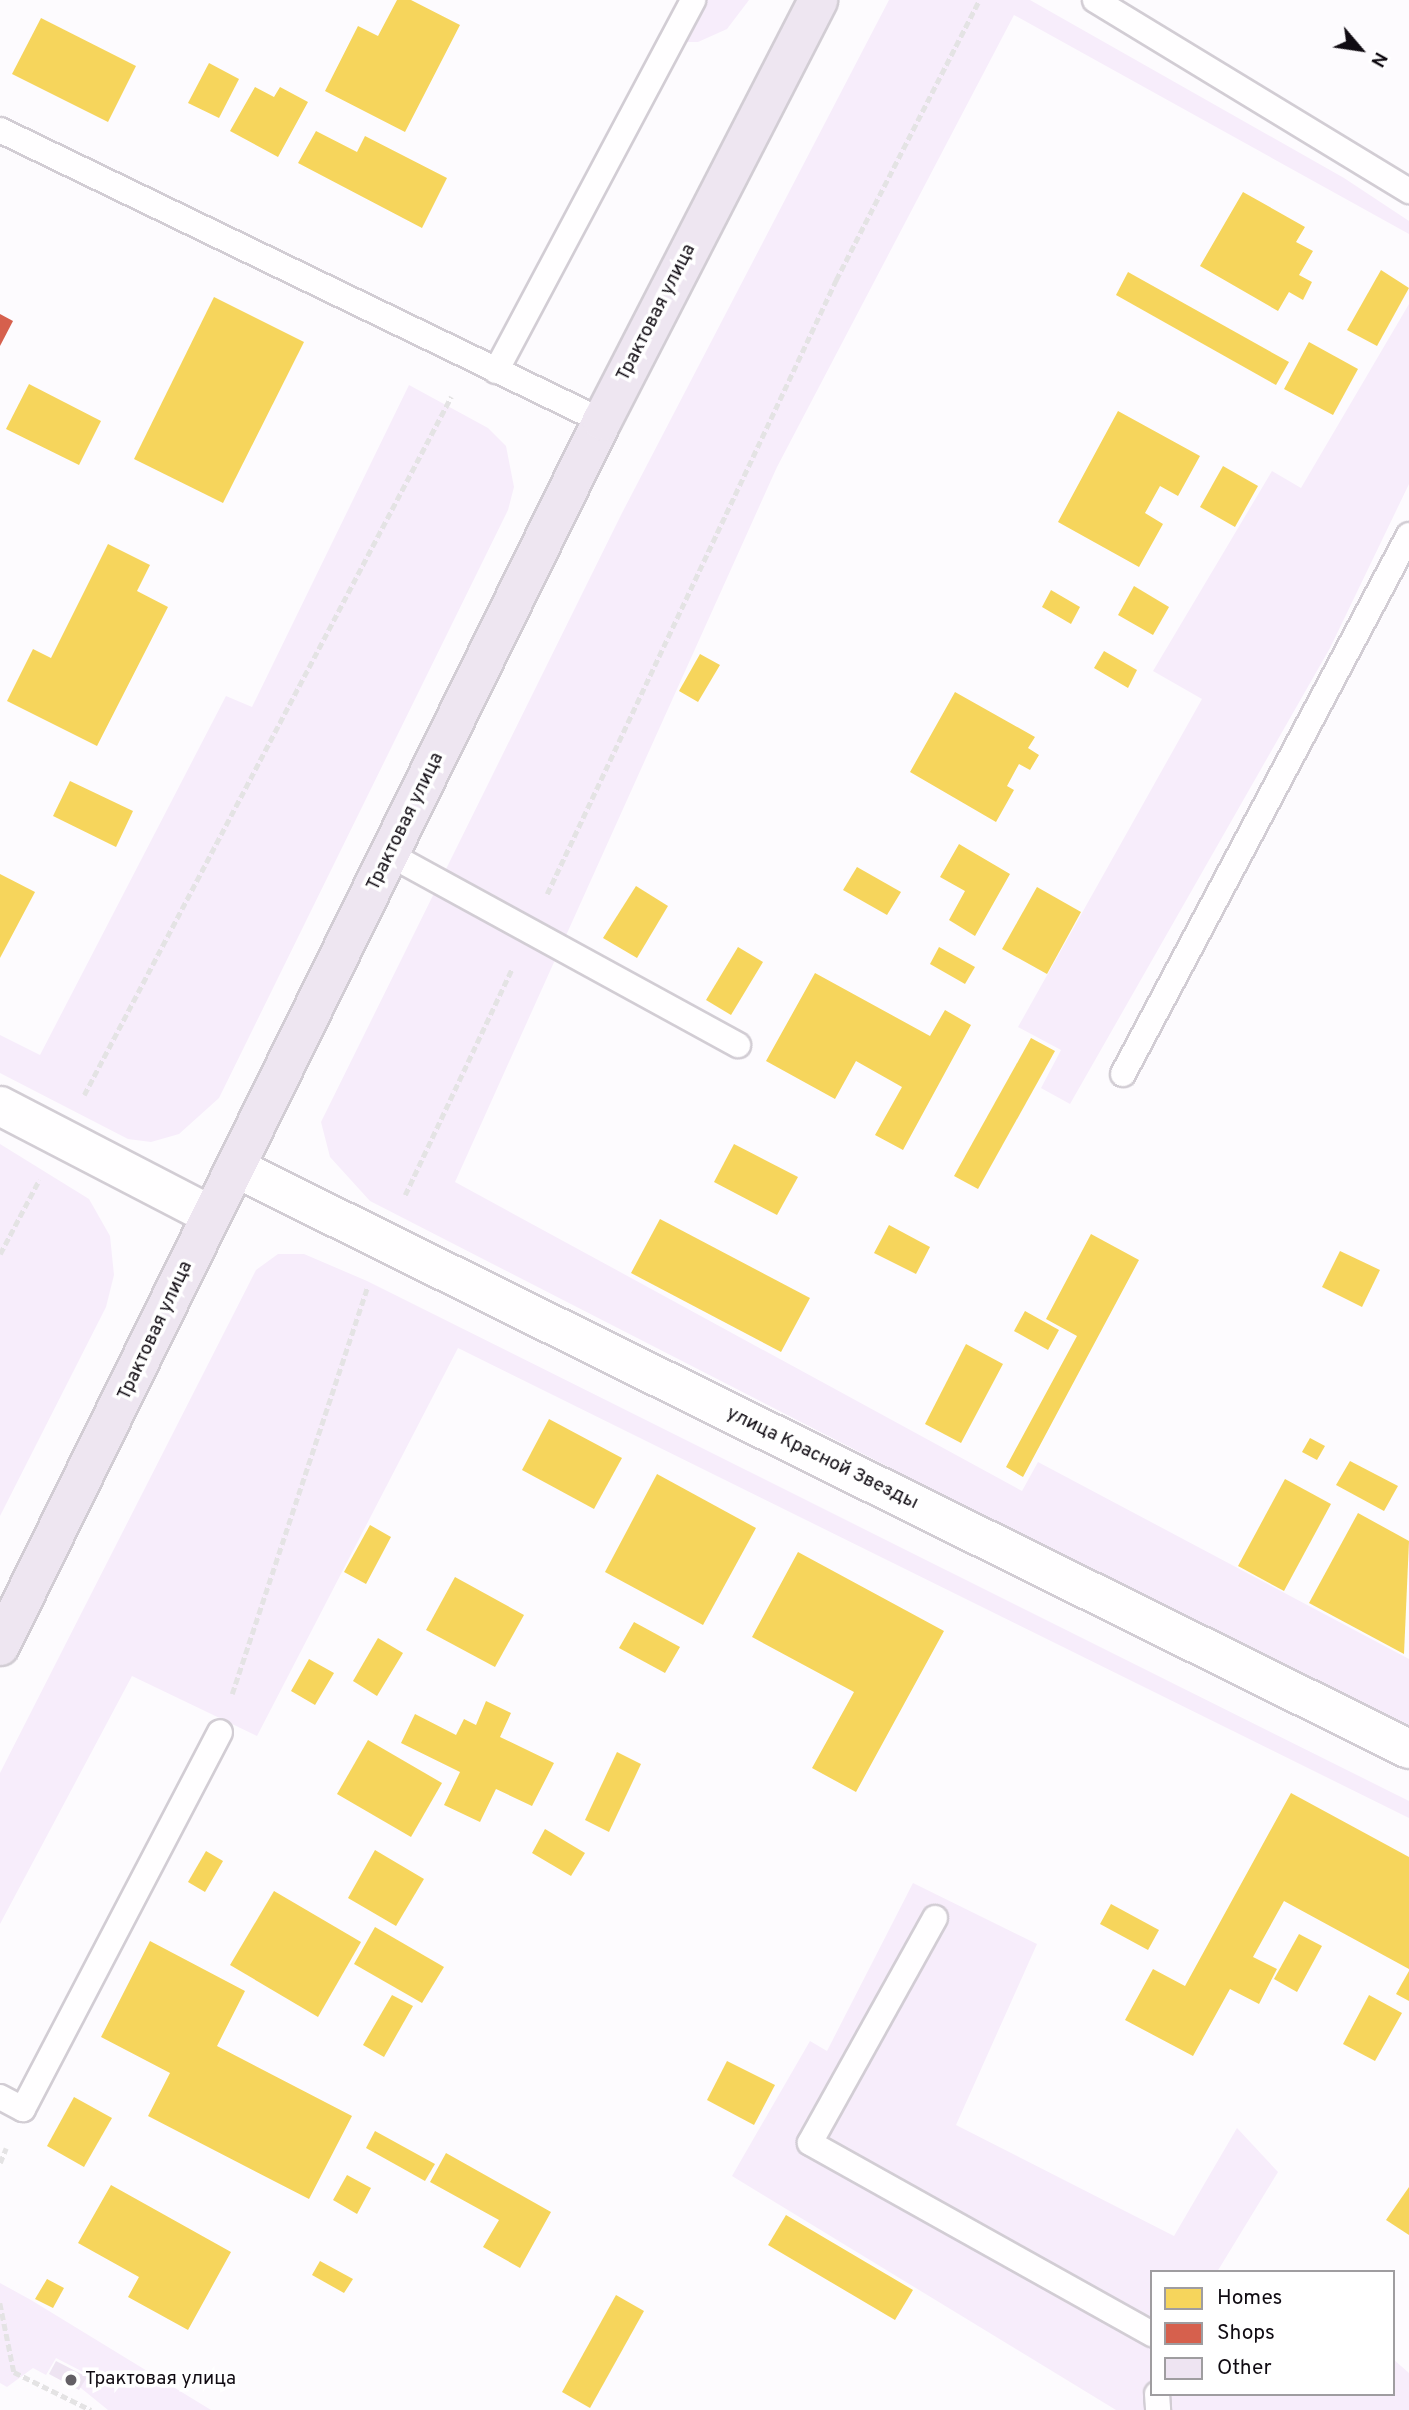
<!DOCTYPE html>
<html>
<head>
<meta charset="utf-8">
<style>
	body { margin:0 }
	#map { position:relative; width:1409px; height:2410px; overflow:hidden; background:#fdfbfe; font-family:Overpass,sans-serif }
	div>[style] { position:absolute }
	.green>* { inset:0; background:#f7edfb }
	.homes>* { inset:0; background:#f6d55c }
	.shops>* { inset:0; background:#d6604d }
	.building>* { inset:0; background:#eee4f2 }
	.path>* { height:4.5px; margin-top:-2.25px; transform-origin:0; background:repeating-linear-gradient(90deg,#e4e3e4 0 7px,transparent 0 10.5px) }
	.roads { filter:drop-shadow(2px 0 #d2cdd4) drop-shadow(-2px 0 #d2cdd4) drop-shadow(0 2px #d2cdd4) drop-shadow(0 -2px #d2cdd4) }
	.lane>* { height:24px; margin:-12px; padding:0 12px; transform-origin:12px; border-radius:12px; background:#fffeff }
	.street>* { height:38px; margin:-19px; padding:0 19px; transform-origin:19px; border-radius:19px; background:#fffeff }
	.highway>* { height:38px; margin:-19px; padding:0 19px; transform-origin:19px; border-radius:19px; background:#eee6f1 }
	.dots>* { width:19px; height:19px; translate:-50% -50%; box-sizing:border-box; border:4px solid #fff; border-radius:50% }
	span { translate:-50% -50%; white-space:nowrap; text-align:center; line-height:1.15; -webkit-text-stroke:7px #fff; paint-order:stroke }
	.street-label { font-size:19px; color:#100b12 }
	.poi-label { font-size:19px; color:#100b12 }
	.left { translate:0 -50%; text-align:left }
	.legend { position:absolute; left:1150px; top:2270px; width:245px; height:126px; box-sizing:border-box; background:#fff; border:2px solid #9f9da0; margin:0; padding:9px 12px; list-style:none; font-size:21px; color:#100b12 }
	.legend li { display:flex; align-items:center; gap:14px; height:35px }
	.legend b { width:35px; border:2px solid #9f9da0 }
	.north { position:absolute; left:1325px; top:14px; width:70px; height:70px; -webkit-text-stroke:5px #fff; paint-order:stroke; rotate:119deg; font-size:19px; font-weight:700; line-height:28px; text-align:center; color:#100b12 }
	.north::after { content:''; display:block; margin:auto; width:24px; height:32px; background:#100b12; clip-path:polygon(50% 0,100% 100%,50% 72%,0 100%) }
</style>
</head>
<body>
<div id="map">
	<div class="green">
		<i style="clip-path:polygon(683px 0,749px 0,727px 29px,698px 42px,679px 42px)"></i>
		<i style="clip-path:polygon(889px 0,1030px 0,1344px 178px,1409px 221px,1409px 234px,1014px 15px,777px 467px,455px 1182px,1022px 1491px,1038px 1462px,1409px 1659px,1409px 1734px,370px 1201px,330px 1157px,321px 1122px,622px 513px)"></i>
		<i style="clip-path:polygon(1409px 304px,1409px 484px,1330px 648px,1070px 1104px,1041px 1088px,1061px 1050px,1018px 1027px,1202px 699px,1153px 671px,1272px 471px,1301px 488px)"></i>
		<i style="clip-path:polygon(409px 385px,488px 428px,506px 446px,514px 487px,508px 510px,219px 1098px,179px 1134px,151px 1142px,128px 1139px,0 1073px,0 1035px,40px 1055px,226px 696px,252px 707px)"></i>
		<i style="clip-path:polygon(0 1144px,89px 1199px,110px 1236px,114px 1275px,106px 1307px,0 1516px)"></i>
		<i style="clip-path:polygon(278px 1254px,304px 1254px,367px 1281px,1409px 1801px,1409px 1818px,458px 1348px,257px 1736px,132px 1676px,0 1924px,0 1773px,256px 1270px)"></i>
		<i style="clip-path:polygon(913px 1883px,1037px 1944px,956px 2125px,1174px 2236px,1237px 2128px,1278px 2172px,1217px 2272px,1152px 2272px,1152px 2394px,1393px 2394px,1393px 2359px,1409px 2373px,1409px 2410px,1116px 2410px,732px 2176px,810px 2041px,827px 2051px)"></i>
		<i style="clip-path:polygon(0 2283px,31px 2300px,211px 2410px,108px 2410px,71px 2380px,89px 2375px,56px 2358px,46px 2375px,33px 2368px,7px 2387px,0 2383px)"></i>
	</div>
	<div class="homes">
		<i style="clip-path:polygon(397px 0,411px 0,460px 25px,405px 132px,325px 91px,358px 26px,378px 36px)"></i>
		<i style="clip-path:polygon(41px 18px,136px 66px,108px 122px,12px 74px)"></i>
		<i style="clip-path:polygon(209px 63px,239px 79px,219px 118px,188px 103px)"></i>
		<i style="clip-path:polygon(255px 87px,274px 97px,280px 87px,308px 102px,278px 157px,230px 131px)"></i>
		<i style="clip-path:polygon(316px 131px,357px 152px,365px 136px,447px 178px,422px 228px,298px 163px)"></i>
		<i style="clip-path:polygon(1243px 192px,1305px 227px,1296px 242px,1313px 251px,1299px 275px,1312px 282px,1303px 300px,1289px 292px,1278px 311px,1200px 266px)"></i>
		<i style="clip-path:polygon(1381px 270px,1409px 288px,1377px 346px,1347px 330px)"></i>
		<i style="clip-path:polygon(1128px 272px,1289px 362px,1276px 385px,1116px 295px)"></i>
		<i style="clip-path:polygon(214px 297px,304px 342px,223px 503px,134px 459px)"></i>
		<i style="clip-path:polygon(1309px 342px,1358px 369px,1333px 415px,1284px 389px)"></i>
		<i style="clip-path:polygon(29px 384px,101px 421px,79px 465px,6px 429px)"></i>
		<i style="clip-path:polygon(1118px 411px,1200px 456px,1178px 496px,1160px 486px,1145px 513px,1163px 524px,1139px 567px,1058px 522px)"></i>
		<i style="clip-path:polygon(1223px 466px,1258px 486px,1235px 527px,1200px 507px)"></i>
		<i style="clip-path:polygon(108px 544px,150px 565px,137px 591px,168px 607px,97px 746px,7px 701px,33px 649px,51px 658px)"></i>
		<i style="clip-path:polygon(1134px 586px,1169px 607px,1153px 635px,1118px 615px)"></i>
		<i style="clip-path:polygon(1051px 590px,1080px 607px,1071px 624px,1042px 607px)"></i>
		<i style="clip-path:polygon(1104px 651px,1137px 670px,1128px 688px,1094px 668px)"></i>
		<i style="clip-path:polygon(700px 654px,720px 665px,698px 702px,679px 691px)"></i>
		<i style="clip-path:polygon(955px 692px,1035px 737px,1028px 748px,1039px 755px,1030px 770px,1019px 764px,1007px 786px,1014px 790px,996px 822px,910px 772px)"></i>
		<i style="clip-path:polygon(70px 781px,133px 811px,116px 847px,53px 816px)"></i>
		<i style="clip-path:polygon(959px 844px,1010px 874px,975px 936px,949px 920px,965px 891px,940px 877px)"></i>
		<i style="clip-path:polygon(857px 867px,901px 892px,887px 915px,843px 890px)"></i>
		<i style="clip-path:polygon(0 874px,35px 892px,0 958px)"></i>
		<i style="clip-path:polygon(636px 886px,668px 906px,637px 958px,603px 938px)"></i>
		<i style="clip-path:polygon(1037px 887px,1081px 912px,1047px 974px,1002px 949px)"></i>
		<i style="clip-path:polygon(738px 947px,763px 962px,731px 1015px,706px 1000px)"></i>
		<i style="clip-path:polygon(939px 947px,975px 967px,965px 984px,930px 964px)"></i>
		<i style="clip-path:polygon(815px 973px,930px 1036px,945px 1010px,971px 1025px,903px 1150px,875px 1135px,902px 1087px,856px 1061px,835px 1099px,766px 1061px)"></i>
		<i style="clip-path:polygon(1031px 1038px,1055px 1051px,978px 1189px,954px 1176px)"></i>
		<i style="clip-path:polygon(734px 1144px,798px 1177px,777px 1215px,714px 1182px)"></i>
		<i style="clip-path:polygon(660px 1219px,810px 1298px,781px 1352px,631px 1273px)"></i>
		<i style="clip-path:polygon(889px 1225px,930px 1247px,916px 1274px,874px 1253px)"></i>
		<i style="clip-path:polygon(1091px 1234px,1139px 1260px,1023px 1477px,1006px 1467px,1077px 1336px,1046px 1319px)"></i>
		<i style="clip-path:polygon(1340px 1251px,1380px 1270px,1362px 1307px,1322px 1287px)"></i>
		<i style="clip-path:polygon(1025px 1311px,1059px 1330px,1048px 1350px,1014px 1331px)"></i>
		<i style="clip-path:polygon(966px 1344px,1003px 1364px,961px 1443px,925px 1424px)"></i>
		<i style="clip-path:polygon(549px 1419px,622px 1458px,594px 1509px,522px 1470px)"></i>
		<i style="clip-path:polygon(1310px 1438px,1325px 1446px,1317px 1460px,1302px 1452px)"></i>
		<i style="clip-path:polygon(1350px 1461px,1398px 1486px,1384px 1511px,1336px 1485px)"></i>
		<i style="clip-path:polygon(657px 1474px,756px 1528px,703px 1625px,605px 1572px)"></i>
		<i style="clip-path:polygon(1285px 1479px,1331px 1504px,1284px 1591px,1238px 1566px)"></i>
		<i style="clip-path:polygon(1358px 1513px,1409px 1541px,1404px 1654px,1309px 1603px)"></i>
		<i style="clip-path:polygon(370px 1525px,391px 1537px,366px 1584px,344px 1572px)"></i>
		<i style="clip-path:polygon(798px 1552px,944px 1631px,856px 1792px,812px 1768px,854px 1692px,752px 1637px)"></i>
		<i style="clip-path:polygon(455px 1577px,524px 1615px,495px 1667px,426px 1630px)"></i>
		<i style="clip-path:polygon(634px 1622px,680px 1647px,665px 1673px,619px 1648px)"></i>
		<i style="clip-path:polygon(378px 1638px,403px 1653px,377px 1696px,353px 1681px)"></i>
		<i style="clip-path:polygon(309px 1659px,334px 1673px,315px 1705px,291px 1691px)"></i>
		<i style="clip-path:polygon(486px 1701px,511px 1713px,500px 1737px,554px 1763px,532px 1806px,496px 1789px,480px 1822px,444px 1805px,460px 1772px,401px 1743px,415px 1714px,456px 1735px,464px 1719px,476px 1725px)"></i>
		<i style="clip-path:polygon(368px 1740px,442px 1783px,411px 1837px,337px 1794px)"></i>
		<i style="clip-path:polygon(617px 1752px,641px 1764px,609px 1832px,585px 1820px)"></i>
		<i style="clip-path:polygon(1291px 1793px,1409px 1857px,1409px 1969px,1284px 1901px,1253px 1957px,1277px 1969px,1259px 2004px,1230px 1989px,1193px 2056px,1125px 2020px,1153px 1969px,1185px 1986px)"></i>
		<i style="clip-path:polygon(545px 1829px,585px 1853px,571px 1876px,532px 1853px)"></i>
		<i style="clip-path:polygon(375px 1850px,424px 1879px,396px 1926px,348px 1898px)"></i>
		<i style="clip-path:polygon(206px 1851px,223px 1861px,205px 1892px,188px 1882px)"></i>
		<i style="clip-path:polygon(274px 1891px,361px 1942px,318px 2017px,230px 1965px)"></i>
		<i style="clip-path:polygon(1111px 1904px,1159px 1930px,1148px 1950px,1100px 1924px)"></i>
		<i style="clip-path:polygon(375px 1927px,444px 1967px,422px 2003px,354px 1964px)"></i>
		<i style="clip-path:polygon(1299px 1934px,1322px 1946px,1297px 1992px,1274px 1979px)"></i>
		<i style="clip-path:polygon(150px 1941px,245px 1991px,217px 2046px,352px 2116px,309px 2199px,148px 2116px,170px 2073px,101px 2037px)"></i>
		<i style="clip-path:polygon(1409px 1971px,1409px 2001px,1396px 1994px)"></i>
		<i style="clip-path:polygon(392px 1995px,413px 2006px,384px 2057px,363px 2045px)"></i>
		<i style="clip-path:polygon(1369px 1995px,1402px 2013px,1375px 2061px,1343px 2044px)"></i>
		<i style="clip-path:polygon(727px 2061px,775px 2085px,754px 2125px,707px 2100px)"></i>
		<i style="clip-path:polygon(74px 2097px,112px 2118px,84px 2167px,47px 2146px)"></i>
		<i style="clip-path:polygon(375px 2131px,435px 2164px,425px 2181px,366px 2148px)"></i>
		<i style="clip-path:polygon(446px 2153px,551px 2212px,520px 2268px,483px 2247px,499px 2220px,430px 2182px)"></i>
		<i style="clip-path:polygon(347px 2175px,371px 2188px,357px 2214px,333px 2200px)"></i>
		<i style="clip-path:polygon(111px 2185px,231px 2252px,188px 2330px,128px 2297px,139px 2277px,78px 2243px)"></i>
		<i style="clip-path:polygon(1409px 2187px,1409px 2235px,1386px 2220px)"></i>
		<i style="clip-path:polygon(786px 2215px,913px 2290px,895px 2320px,768px 2245px)"></i>
		<i style="clip-path:polygon(320px 2261px,353px 2279px,344px 2293px,312px 2275px)"></i>
		<i style="clip-path:polygon(47px 2279px,64px 2288px,53px 2308px,35px 2299px)"></i>
		<i style="clip-path:polygon(616px 2295px,644px 2311px,590px 2408px,562px 2392px)"></i>
	</div>
	<div class="shops">
		<i style="clip-path:polygon(0 314px,13px 321px,0 346px)"></i>
	</div>
	<div class="building">
		<i style="clip-path:polygon(56px 2361px,87px 2377px,79px 2390px,49px 2374px)"></i>
	</div>
	<div class="path">
		<i style="left:547px;top:894px;width:679px;rotate:-64.79deg"></i>
		<i style="left:836px;top:280px;width:314px;rotate:-62.9deg"></i>
		<i style="left:84px;top:1095px;width:789px;rotate:-62.27deg"></i>
		<i style="left:405px;top:1195px;width:250px;rotate:-64.7deg"></i>
		<i style="left:0;top:1254px;width:84px;rotate:-62.2deg"></i>
		<i style="left:232px;top:1694px;width:429px;rotate:-71.6deg"></i>
		<i style="left:0;top:2163px;width:16px;rotate:-68deg"></i>
		<i style="left:0;top:2303px;width:70px;rotate:78.5deg"></i>
		<i style="left:14px;top:2372px;width:86px;rotate:26.3deg"></i>
	</div>
	<div class="roads">
		<div class="lane">
			<i style="left:1095px;top:0;width:368px;rotate:31.3deg"></i>
			<i style="left:0;top:130px;width:669px;rotate:25.8deg"></i>
			<i style="left:496px;top:371px;width:420px;rotate:-62deg"></i>
			<i style="left:389px;top:854px;width:398px;rotate:28.7deg"></i>
			<i style="left:1123px;top:1074px;width:610px;rotate:-62.05deg"></i>
			<i style="left:935px;top:1918px;width:257px;rotate:119.1deg"></i>
			<i style="left:810px;top:2143px;width:392px;rotate:29.2deg"></i>
			<i style="left:0;top:2097px;width:26px;rotate:28deg"></i>
			<i style="left:23px;top:2109px;width:425px;rotate:-62.4deg"></i>
			<i style="left:1157px;top:2394px;width:16px;rotate:86deg"></i>
		</div>
		<div class="street">
			<i style="left:0;top:1106px;width:237px;rotate:27.4deg"></i>
			<i style="left:236px;top:1168px;width:1309px;rotate:26.35deg"></i>
		</div>
		<div class="highway">
			<i style="left:0;top:1646px;width:1365px;rotate:-63.83deg"></i>
			<i style="left:602px;top:421px;width:473px;rotate:-62.8deg"></i>
		</div>
	</div>
	<div class="dots">
		<i style="left:71px;top:2380px;background:#635f65"></i>
	</div>
	<div class="street-label">
		<span style="left:657px;top:313px;rotate:-63deg">Трактовая улица</span>
		<span style="left:406px;top:822px;rotate:-64deg">Трактовая улица</span>
		<span style="left:156px;top:1331px;rotate:-65deg">Трактовая улица</span>
		<span style="left:822px;top:1459px;rotate:26deg">улица Красной Звезды</span>
	</div>
	<div class="poi-label">
		<span class="left" style="left:85px;top:2380px">Трактовая улица</span>
	</div>
	<ul class="legend">
	<li><b style="height:19px;background:#f6d55c"></b>Homes</li>
	<li><b style="height:19px;background:#d6604d"></b>Shops</li>
	<li><b style="height:19px;background:#eee4f2"></b>Other</li>
	</ul>
	<div class="north">N</div>
</div>
</body>
</html>
